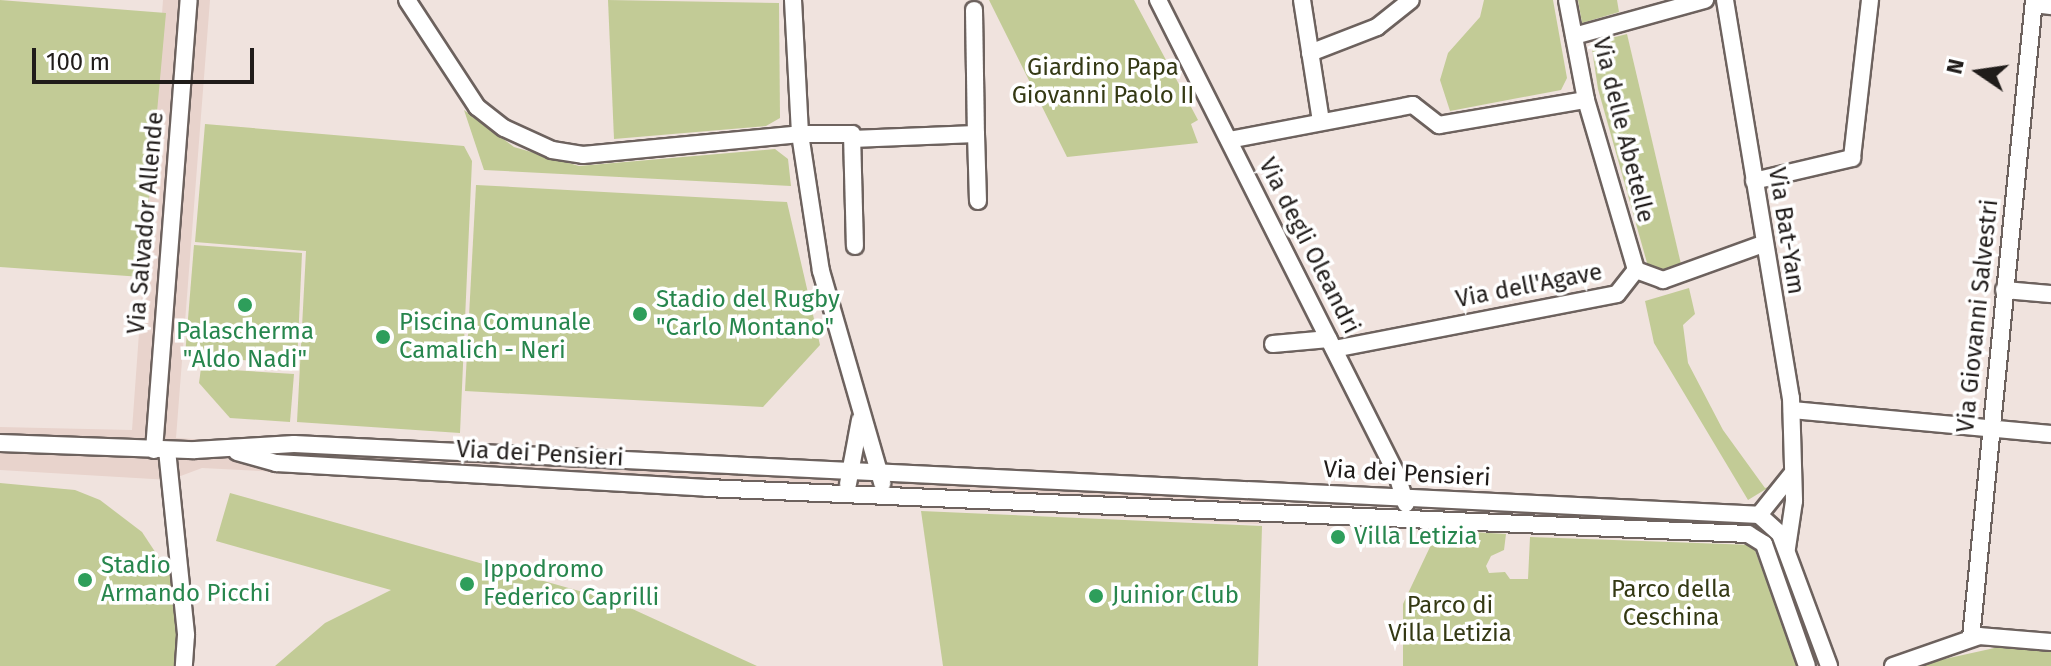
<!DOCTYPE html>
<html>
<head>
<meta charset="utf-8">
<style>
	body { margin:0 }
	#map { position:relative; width:2051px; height:666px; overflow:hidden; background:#f0e3de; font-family:"Fira Sans",sans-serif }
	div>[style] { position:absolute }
	.built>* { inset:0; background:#e8d3cc }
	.green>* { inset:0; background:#c2cb96 }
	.roads { filter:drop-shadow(2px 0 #6d625e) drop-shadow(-2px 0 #6d625e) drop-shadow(0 2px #6d625e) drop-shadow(0 -2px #6d625e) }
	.minor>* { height:16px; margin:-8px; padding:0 8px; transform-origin:8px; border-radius:8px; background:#fff }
	.dots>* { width:22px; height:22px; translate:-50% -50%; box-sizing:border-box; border:4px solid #fff; border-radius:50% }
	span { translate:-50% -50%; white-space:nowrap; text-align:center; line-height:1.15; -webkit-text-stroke:7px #fff; paint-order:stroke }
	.park-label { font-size:24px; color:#343914 }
	.street-label { font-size:24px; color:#201c1a }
	.leisure-label { font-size:24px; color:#27864d }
	.left { translate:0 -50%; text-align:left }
	.north { position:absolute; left:1939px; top:32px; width:80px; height:80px; -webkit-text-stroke:6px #fff; paint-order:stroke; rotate:283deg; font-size:22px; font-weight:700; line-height:32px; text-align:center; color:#201c1a }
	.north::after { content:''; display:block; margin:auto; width:28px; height:36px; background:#201c1a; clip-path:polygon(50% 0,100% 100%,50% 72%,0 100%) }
	.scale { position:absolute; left:32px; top:48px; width:222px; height:36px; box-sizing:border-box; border:4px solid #201c1a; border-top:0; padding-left:10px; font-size:24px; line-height:28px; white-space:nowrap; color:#201c1a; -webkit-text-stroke:6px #fff; paint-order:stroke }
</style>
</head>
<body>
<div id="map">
	<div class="built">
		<i style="clip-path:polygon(163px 0,210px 0,176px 438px,1260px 499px,1259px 524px,202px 468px,170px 480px,0 470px,0 427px,132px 430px)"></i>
	</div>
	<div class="green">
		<i style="clip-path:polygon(0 0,166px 13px,142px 277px,0 267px)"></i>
		<i style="clip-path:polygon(608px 0,779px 3px,780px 118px,766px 126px,614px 139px)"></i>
		<i style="clip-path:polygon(989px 0,1134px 0,1198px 120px,1191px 124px,1198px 143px,1067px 157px)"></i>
		<i style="clip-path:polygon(1484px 0,1553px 0,1567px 78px,1561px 90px,1450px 111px,1440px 80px,1448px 53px,1480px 17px)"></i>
		<i style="clip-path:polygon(1578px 0,1617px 0,1619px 12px,1582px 23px)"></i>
		<i style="clip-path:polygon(1627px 34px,1681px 264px,1651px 277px,1598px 89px,1591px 43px)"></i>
		<i style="clip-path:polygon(464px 110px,514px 147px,579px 166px,775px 149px,788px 159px,791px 186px,484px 170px)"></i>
		<i style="clip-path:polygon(205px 124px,464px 146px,472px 161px,460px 433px,297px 422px,306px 251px,195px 242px)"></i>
		<i style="clip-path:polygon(476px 185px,787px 202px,820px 345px,763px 407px,465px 391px)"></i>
		<i style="clip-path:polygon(194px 245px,302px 253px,297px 364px,185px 356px)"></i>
		<i style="clip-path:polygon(1689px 288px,1695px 314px,1683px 325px,1688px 363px,1723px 430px,1765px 488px,1771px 486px,1748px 500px,1654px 343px,1645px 301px)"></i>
		<i style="clip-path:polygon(201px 368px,294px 374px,290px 422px,230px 418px,199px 383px)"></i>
		<i style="clip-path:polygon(0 483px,75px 490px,100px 500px,142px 532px,169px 573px,175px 595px,177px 666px,0 666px)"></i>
		<i style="clip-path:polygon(230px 493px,615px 601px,757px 666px,275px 666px,325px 623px,391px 590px,216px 541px)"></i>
		<i style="clip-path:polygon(921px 511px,1262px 526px,1258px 666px,943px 666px)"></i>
		<i style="clip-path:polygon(1594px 515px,1749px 523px,1762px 527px,1772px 539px,1818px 664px,1762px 530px)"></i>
		<i style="clip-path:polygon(1438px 530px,1506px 534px,1504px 550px,1491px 556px,1486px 566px,1489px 573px,1505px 572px,1510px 579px,1528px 579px,1530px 537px,1753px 545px,1798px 666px,1403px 666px,1403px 604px)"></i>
		<i style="clip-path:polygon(1999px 647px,2051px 651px,2051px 666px,1913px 666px)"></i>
	</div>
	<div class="roads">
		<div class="minor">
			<i style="left:407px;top:0;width:128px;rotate:56.8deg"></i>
			<i style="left:477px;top:107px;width:34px;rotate:38deg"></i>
			<i style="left:504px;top:128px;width:53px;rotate:24.6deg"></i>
			<i style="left:552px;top:150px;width:31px;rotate:9deg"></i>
			<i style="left:583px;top:155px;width:218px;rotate:-5.5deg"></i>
			<i style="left:800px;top:134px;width:52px"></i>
			<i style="left:852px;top:134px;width:112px;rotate:88.5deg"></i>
			<i style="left:793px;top:0;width:134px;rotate:87deg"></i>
			<i style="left:800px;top:134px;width:139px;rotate:81.3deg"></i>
			<i style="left:821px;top:271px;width:221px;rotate:73.9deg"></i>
			<i style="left:1158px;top:0;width:532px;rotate:63.29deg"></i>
			<i style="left:1397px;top:475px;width:30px;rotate:73deg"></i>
			<i style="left:1302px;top:0;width:123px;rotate:81.1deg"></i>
			<i style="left:1567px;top:0;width:102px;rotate:79.2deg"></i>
			<i style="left:1586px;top:100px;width:177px;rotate:73.6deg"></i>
			<i style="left:1725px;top:0;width:403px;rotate:80.6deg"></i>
			<i style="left:1791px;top:398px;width:103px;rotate:88.3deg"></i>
			<i style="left:1794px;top:501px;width:48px;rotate:98.5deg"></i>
			<i style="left:2034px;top:4px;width:17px;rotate:7deg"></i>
			<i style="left:974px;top:10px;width:124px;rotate:89.1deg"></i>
			<i style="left:1574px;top:36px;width:136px;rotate:-15.4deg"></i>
			<i style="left:1310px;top:53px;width:72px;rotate:-21.2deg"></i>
			<i style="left:1377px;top:27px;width:43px;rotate:-38.5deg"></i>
			<i style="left:852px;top:139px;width:124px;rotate:-2.3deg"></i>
			<i style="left:976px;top:134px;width:67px;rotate:88.3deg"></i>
			<i style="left:1229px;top:140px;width:187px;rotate:-10.8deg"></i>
			<i style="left:1413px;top:105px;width:33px;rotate:38deg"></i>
			<i style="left:1439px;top:125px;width:149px;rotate:-9.7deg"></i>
			<i style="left:1754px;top:181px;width:101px;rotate:-13.2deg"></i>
			<i style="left:1852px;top:158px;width:159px;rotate:-83.5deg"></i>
			<i style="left:1636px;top:270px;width:29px;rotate:20deg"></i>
			<i style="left:1663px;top:280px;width:106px;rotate:-19.8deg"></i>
			<i style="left:2004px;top:290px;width:47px;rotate:4.9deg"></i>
			<i style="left:1273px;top:344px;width:56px;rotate:-5.1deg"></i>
			<i style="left:1334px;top:349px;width:288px;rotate:-11deg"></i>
			<i style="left:1617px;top:294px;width:31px;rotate:-52deg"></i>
			<i style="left:1792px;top:410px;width:260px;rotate:5.3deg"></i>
			<i style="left:0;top:443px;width:195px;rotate:2.1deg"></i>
			<i style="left:195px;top:450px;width:99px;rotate:-3.5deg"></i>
			<i style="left:294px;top:444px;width:1467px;rotate:2.77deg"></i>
			<i style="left:1759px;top:515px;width:28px;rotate:42deg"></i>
			<i style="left:1780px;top:534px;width:141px;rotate:69.6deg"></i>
			<i style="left:154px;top:450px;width:451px;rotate:-85.6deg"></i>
			<i style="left:167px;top:450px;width:186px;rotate:84.1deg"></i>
			<i style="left:186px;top:635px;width:31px;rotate:94deg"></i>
			<i style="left:237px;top:452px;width:41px;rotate:15.8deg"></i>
			<i style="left:276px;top:463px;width:432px;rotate:3.3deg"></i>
			<i style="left:707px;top:488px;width:1042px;rotate:2.53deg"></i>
			<i style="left:1748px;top:534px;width:19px;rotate:32deg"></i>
			<i style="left:1764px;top:544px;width:129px;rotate:70.6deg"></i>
			<i style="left:848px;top:484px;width:65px;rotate:-79.4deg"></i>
			<i style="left:1759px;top:515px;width:51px;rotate:-51.3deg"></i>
			<i style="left:1971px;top:638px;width:641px;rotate:-84.36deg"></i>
			<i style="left:1893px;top:666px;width:91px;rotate:-19.2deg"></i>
			<i style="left:1979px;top:636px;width:72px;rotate:4.8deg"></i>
		</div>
	</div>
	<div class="dots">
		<i style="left:245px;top:305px;background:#2e9e5b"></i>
		<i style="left:640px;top:314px;background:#2e9e5b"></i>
		<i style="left:383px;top:337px;background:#2e9e5b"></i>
		<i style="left:1338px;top:537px;background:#2e9e5b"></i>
		<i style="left:85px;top:580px;background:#2e9e5b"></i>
		<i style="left:467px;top:584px;background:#2e9e5b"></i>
		<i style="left:1096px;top:596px;background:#2e9e5b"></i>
	</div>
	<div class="park-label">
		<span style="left:1103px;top:82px">Giardino Papa<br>Giovanni Paolo II</span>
		<span style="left:1671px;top:604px">Parco della<br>Ceschina</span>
		<span style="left:1450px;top:620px">Parco di<br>Villa Letizia</span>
	</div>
	<div class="street-label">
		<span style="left:1623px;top:130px;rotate:76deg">Via delle Abetelle</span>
		<span style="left:146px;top:223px;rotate:-85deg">Via Salvador Allende</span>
		<span style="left:1786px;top:231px;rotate:81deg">Via Bat-Yam</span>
		<span style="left:1309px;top:246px;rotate:63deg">Via degli Oleandri</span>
		<span style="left:1529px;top:286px;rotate:-11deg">Via dell'Agave</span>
		<span style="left:1978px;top:316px;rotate:-84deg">Via Giovanni Salvestri</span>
		<span style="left:540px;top:454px;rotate:3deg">Via dei Pensieri</span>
		<span style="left:1407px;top:474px;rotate:3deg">Via dei Pensieri</span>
	</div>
	<div class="leisure-label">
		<span class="left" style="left:656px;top:314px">Stadio del Rugby<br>"Carlo Montano"</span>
		<span class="left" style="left:399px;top:337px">Piscina Comunale<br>Camalich - Neri</span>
		<span style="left:245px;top:346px">Palascherma<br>"Aldo Nadi"</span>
		<span class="left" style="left:1354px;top:537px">Villa Letizia</span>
		<span class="left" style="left:101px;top:580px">Stadio<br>Armando Picchi</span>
		<span class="left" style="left:483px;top:584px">Ippodromo<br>Federico Caprilli</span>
		<span class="left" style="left:1112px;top:596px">Juinior Club</span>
	</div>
	<div class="north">N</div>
	<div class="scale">100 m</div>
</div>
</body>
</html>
